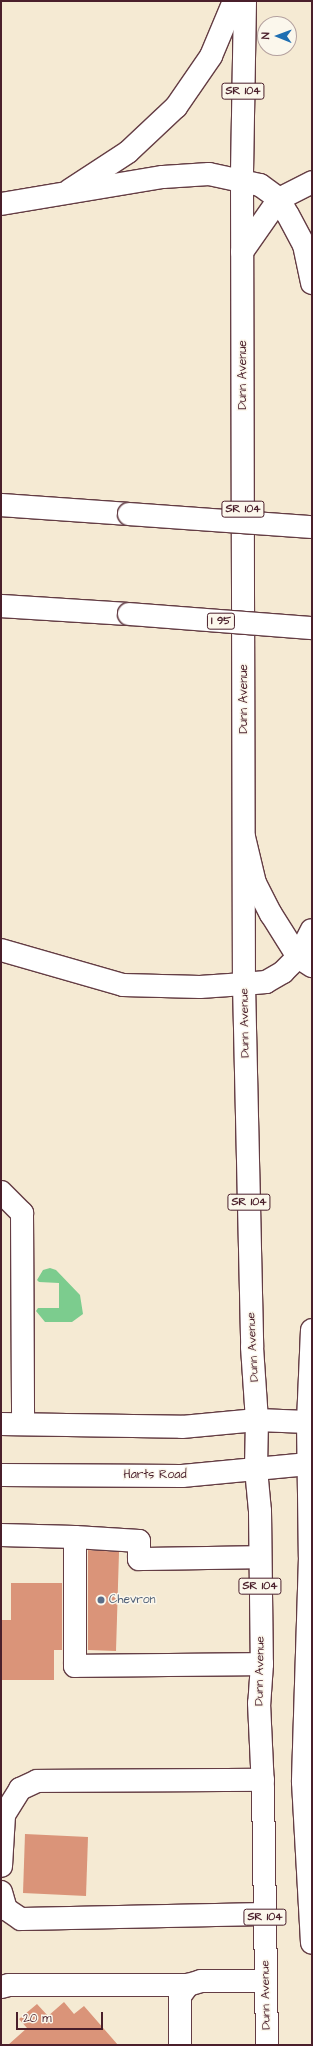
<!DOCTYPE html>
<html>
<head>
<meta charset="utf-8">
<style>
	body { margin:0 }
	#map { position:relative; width:313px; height:2046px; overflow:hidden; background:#f5ead3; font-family:"Architects Daughter",sans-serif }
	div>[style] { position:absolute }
	.green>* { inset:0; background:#7ccc8e }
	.building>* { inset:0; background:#da9479 }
	.roads { filter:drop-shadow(1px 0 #643d44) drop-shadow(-1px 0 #643d44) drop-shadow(0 1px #643d44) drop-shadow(0 -1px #643d44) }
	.minor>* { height:22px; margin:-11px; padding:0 11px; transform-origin:11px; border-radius:11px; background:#fff }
	.major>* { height:22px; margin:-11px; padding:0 11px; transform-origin:11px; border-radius:11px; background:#fff }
	.highway>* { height:22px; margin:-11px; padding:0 11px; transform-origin:11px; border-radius:11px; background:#fff }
	.bridges { filter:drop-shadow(1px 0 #643d44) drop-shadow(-1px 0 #643d44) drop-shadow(0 1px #643d44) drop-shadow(0 -1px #643d44) }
	.highway-bridge>* { height:22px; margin:-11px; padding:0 11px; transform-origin:11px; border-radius:11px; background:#fff }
	.dots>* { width:11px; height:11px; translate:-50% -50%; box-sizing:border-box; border:2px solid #fbf7ec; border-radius:50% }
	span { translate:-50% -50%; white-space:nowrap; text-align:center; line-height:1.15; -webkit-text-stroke:3px #fbf7ec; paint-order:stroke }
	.shield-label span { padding:1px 3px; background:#fbf7ec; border:1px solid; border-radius:3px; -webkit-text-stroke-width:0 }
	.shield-label { font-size:11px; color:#4a1f2b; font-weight:700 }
	.street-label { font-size:12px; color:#4a1f2b }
	.service-label { font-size:12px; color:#4e5e75 }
	.left { translate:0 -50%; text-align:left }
	.frame { position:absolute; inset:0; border:2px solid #4a1f2b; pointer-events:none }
	.north { position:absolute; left:257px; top:16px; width:40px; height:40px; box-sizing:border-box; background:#fbf7ec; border:1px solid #b4a19f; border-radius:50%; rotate:271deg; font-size:11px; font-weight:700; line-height:16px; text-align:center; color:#4a1f2b }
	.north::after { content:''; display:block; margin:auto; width:14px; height:18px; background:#1f6fb2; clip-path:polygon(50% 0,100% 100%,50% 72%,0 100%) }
	.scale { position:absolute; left:16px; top:2012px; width:87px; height:18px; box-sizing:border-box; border:2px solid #4a1f2b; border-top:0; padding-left:5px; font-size:12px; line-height:14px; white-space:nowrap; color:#4a1f2b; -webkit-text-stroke:3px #fbf7ec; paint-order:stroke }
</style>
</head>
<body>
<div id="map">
	<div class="green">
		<i style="clip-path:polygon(50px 1268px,56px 1270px,80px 1295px,83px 1314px,72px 1322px,45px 1322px,36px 1311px,38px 1308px,59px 1308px,59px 1283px,39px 1282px,37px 1280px,43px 1270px)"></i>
	</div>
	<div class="building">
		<i style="clip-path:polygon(88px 1550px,119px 1552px,116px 1651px,88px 1650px)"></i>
		<i style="clip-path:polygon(11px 1583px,62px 1583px,62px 1650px,54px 1650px,54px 1680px,1px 1680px,1px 1620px,11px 1620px)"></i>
		<i style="clip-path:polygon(25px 1834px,88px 1837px,86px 1896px,23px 1893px)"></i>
		<i style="clip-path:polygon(64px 2002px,74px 2014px,84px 2006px,118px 2045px,8px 2045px,27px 2028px,19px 2019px,37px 2004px,48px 2016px)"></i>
	</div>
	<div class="roads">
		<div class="minor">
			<i style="left:1px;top:1192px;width:30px;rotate:45deg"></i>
			<i style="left:22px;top:1213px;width:211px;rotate:89.7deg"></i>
			<i style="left:1px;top:1424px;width:181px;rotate:0.9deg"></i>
			<i style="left:182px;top:1427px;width:75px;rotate:-5.3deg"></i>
			<i style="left:257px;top:1420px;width:51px;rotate:2.2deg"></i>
			<i style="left:1px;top:1475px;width:181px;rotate:0.3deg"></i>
			<i style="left:182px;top:1476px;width:127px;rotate:-5.4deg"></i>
			<i style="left:1px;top:1535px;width:74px;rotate:1.5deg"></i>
			<i style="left:75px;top:1537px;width:129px;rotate:90deg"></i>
			<i style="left:75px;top:1666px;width:187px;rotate:-0.6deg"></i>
			<i style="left:75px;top:1537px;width:64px;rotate:3.6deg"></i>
			<i style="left:139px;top:1541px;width:18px;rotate:90deg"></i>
			<i style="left:139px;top:1559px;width:121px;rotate:-0.9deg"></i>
			<i style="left:1px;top:1866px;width:51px;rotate:-86.6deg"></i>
			<i style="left:4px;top:1815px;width:31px;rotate:-58deg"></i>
			<i style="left:20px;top:1789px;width:19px;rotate:-25deg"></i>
			<i style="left:37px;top:1781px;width:226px;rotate:-0.3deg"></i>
			<i style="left:1px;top:1892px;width:18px;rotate:74deg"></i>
			<i style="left:6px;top:1909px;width:18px;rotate:34deg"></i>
			<i style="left:21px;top:1919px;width:244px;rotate:-1.2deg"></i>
			<i style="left:1px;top:1987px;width:8px;rotate:-14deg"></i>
			<i style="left:9px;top:1985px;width:179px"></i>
			<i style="left:180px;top:2045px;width:49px;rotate:-90deg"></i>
			<i style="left:180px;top:1996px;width:14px;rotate:-54deg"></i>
			<i style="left:188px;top:1985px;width:14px;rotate:-17deg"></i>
			<i style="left:201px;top:1981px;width:65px"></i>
		</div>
		<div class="major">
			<i style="left:245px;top:1px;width:180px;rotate:91deg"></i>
			<i style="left:242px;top:181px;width:803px;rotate:89.86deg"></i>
			<i style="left:244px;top:984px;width:363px;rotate:88.7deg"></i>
			<i style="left:252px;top:1347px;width:73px;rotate:86.1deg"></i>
			<i style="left:257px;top:1420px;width:49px;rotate:91.2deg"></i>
			<i style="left:256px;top:1469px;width:42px;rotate:84.6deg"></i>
			<i style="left:260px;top:1511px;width:153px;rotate:89.3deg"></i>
			<i style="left:262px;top:1664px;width:39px;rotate:94deg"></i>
			<i style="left:259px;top:1703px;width:86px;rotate:87.3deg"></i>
			<i style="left:263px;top:1789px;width:256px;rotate:89.1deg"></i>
			<i style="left:312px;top:1330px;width:92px;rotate:92.5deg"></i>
			<i style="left:308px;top:1422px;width:135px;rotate:89.2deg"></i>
			<i style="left:310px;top:1557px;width:225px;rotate:91.8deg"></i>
			<i style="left:303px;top:1782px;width:161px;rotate:86.8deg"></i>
		</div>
		<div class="highway">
			<i style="left:70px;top:190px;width:69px;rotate:-33.2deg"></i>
			<i style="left:128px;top:152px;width:66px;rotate:-43.2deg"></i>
			<i style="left:176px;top:107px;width:62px;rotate:-55.5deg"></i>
			<i style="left:211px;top:56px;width:60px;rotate:-67.3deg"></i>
			<i style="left:1px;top:204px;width:164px;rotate:-9.5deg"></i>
			<i style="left:163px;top:177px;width:46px;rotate:-3.7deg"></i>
			<i style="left:209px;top:174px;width:52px;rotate:12.2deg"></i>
			<i style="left:260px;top:185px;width:24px;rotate:36deg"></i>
			<i style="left:279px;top:199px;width:18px;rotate:61deg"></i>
			<i style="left:288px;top:215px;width:34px;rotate:62deg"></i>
			<i style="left:304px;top:245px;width:39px;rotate:78deg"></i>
			<i style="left:242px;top:252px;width:65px;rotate:-55.1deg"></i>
			<i style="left:279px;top:199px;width:37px;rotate:-27deg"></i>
			<i style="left:1px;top:505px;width:128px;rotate:4deg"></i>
			<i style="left:1px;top:606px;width:128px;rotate:3.6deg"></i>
			<i style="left:244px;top:837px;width:47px;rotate:76.6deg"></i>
			<i style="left:255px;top:883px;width:35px;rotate:63deg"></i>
			<i style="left:271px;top:914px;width:51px;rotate:57.9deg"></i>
			<i style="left:298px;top:957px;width:17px;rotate:33deg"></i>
			<i style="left:1px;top:950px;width:127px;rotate:16deg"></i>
			<i style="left:123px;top:985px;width:77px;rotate:1.5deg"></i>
			<i style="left:200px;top:987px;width:44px;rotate:-3.9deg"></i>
			<i style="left:244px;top:984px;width:22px;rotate:-5deg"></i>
			<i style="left:266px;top:982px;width:20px;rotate:-30deg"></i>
			<i style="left:283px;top:972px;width:21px;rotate:-45deg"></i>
			<i style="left:298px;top:957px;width:30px;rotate:-63deg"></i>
		</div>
	</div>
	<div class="bridges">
		<div class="highway-bridge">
			<i style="left:129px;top:514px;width:183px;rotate:4.1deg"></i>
			<i style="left:129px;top:614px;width:184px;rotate:4.4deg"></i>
		</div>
	</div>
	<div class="dots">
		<i style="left:101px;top:1600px;background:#5c6f8a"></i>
	</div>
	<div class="shield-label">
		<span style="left:243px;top:91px">SR 104</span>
		<span style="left:243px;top:509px">SR 104</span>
		<span style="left:221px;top:621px">I 95</span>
		<span style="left:249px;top:1202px">SR 104</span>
		<span style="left:260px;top:1586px">SR 104</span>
		<span style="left:265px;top:1917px">SR 104</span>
	</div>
	<div class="street-label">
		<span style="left:243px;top:375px;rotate:-90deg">Dunn Avenue</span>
		<span style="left:244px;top:699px;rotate:-90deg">Dunn Avenue</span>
		<span style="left:245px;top:1023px;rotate:-91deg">Dunn Avenue</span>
		<span style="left:253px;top:1347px;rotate:-93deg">Dunn Avenue</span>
		<span style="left:155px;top:1475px">Harts Road</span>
		<span style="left:260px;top:1671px;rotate:-89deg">Dunn Avenue</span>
		<span style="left:266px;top:1995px;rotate:-91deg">Dunn Avenue</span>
	</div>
	<div class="service-label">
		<span class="left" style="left:109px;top:1600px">Chevron</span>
	</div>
	<div class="frame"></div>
	<div class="north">N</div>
	<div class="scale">20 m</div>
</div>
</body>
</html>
